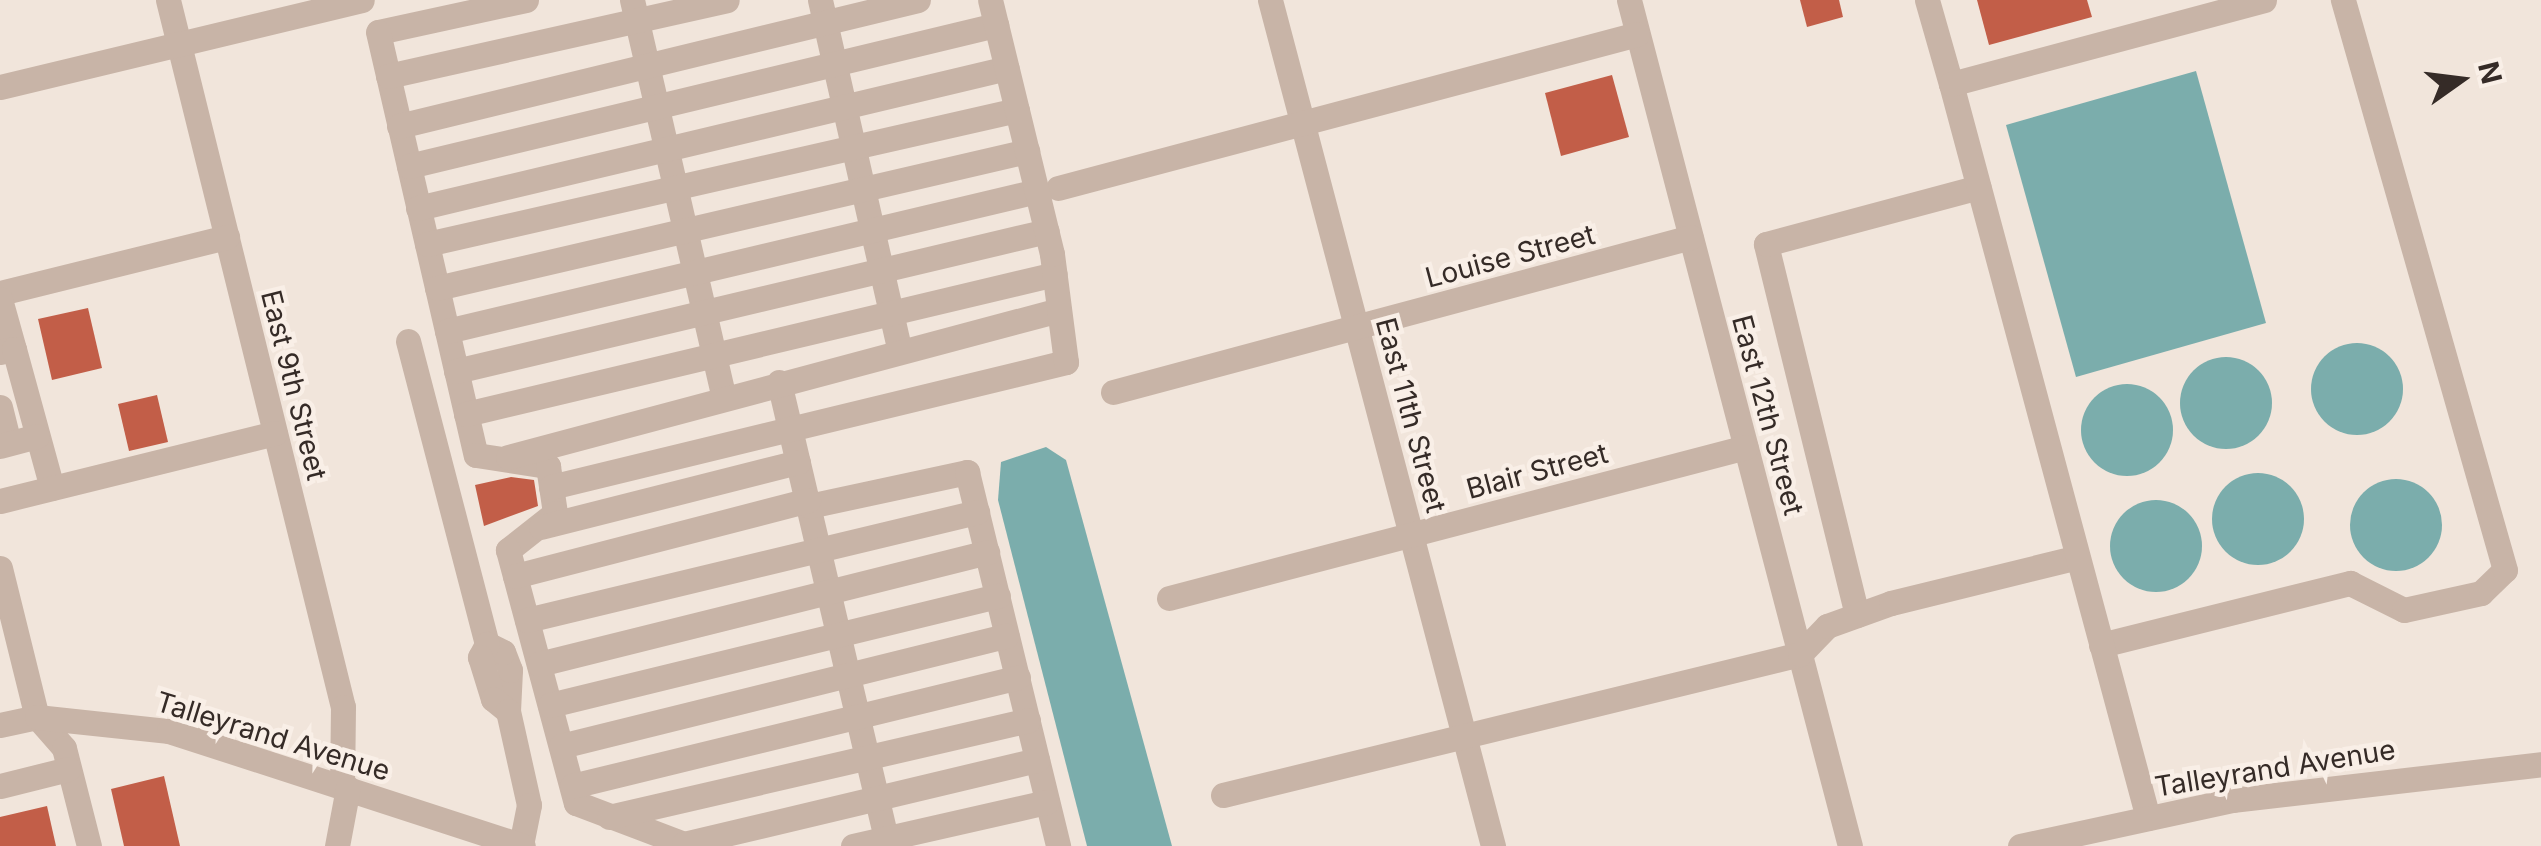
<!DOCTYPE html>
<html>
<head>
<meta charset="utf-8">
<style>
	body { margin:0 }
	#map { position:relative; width:2541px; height:846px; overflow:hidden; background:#f1e5db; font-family:Inter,sans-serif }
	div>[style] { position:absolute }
	.water>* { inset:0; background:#7badac }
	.round { border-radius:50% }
	.building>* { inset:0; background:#c25e48 }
	.minor>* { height:25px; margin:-12.5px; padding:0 12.5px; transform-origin:12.5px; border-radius:12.5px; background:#c8b4a7 }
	span { translate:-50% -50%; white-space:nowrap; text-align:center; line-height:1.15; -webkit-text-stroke:9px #f9efe7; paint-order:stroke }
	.street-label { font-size:28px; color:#352b27 }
	.north { position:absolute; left:2411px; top:30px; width:100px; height:100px; -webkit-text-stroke:8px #f9efe7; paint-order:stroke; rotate:76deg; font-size:28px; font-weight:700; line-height:40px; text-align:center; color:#352b27 }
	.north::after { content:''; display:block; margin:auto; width:35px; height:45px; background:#352b27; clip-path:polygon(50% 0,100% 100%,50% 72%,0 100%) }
</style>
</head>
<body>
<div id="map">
	<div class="water">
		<i style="clip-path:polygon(2196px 71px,2266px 323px,2076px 377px,2006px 125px)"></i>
		<i class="round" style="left:2311px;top:343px;width:92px;height:92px"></i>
		<i class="round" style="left:2180px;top:357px;width:92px;height:92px"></i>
		<i class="round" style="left:2081px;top:384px;width:92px;height:92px"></i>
		<i style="clip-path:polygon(1046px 447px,1066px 460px,1172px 846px,1087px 846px,998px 500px,1001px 462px)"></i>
		<i class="round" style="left:2212px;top:473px;width:92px;height:92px"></i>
		<i class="round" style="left:2350px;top:479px;width:92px;height:92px"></i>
		<i class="round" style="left:2110px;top:500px;width:92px;height:92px"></i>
	</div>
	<div class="building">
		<i style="clip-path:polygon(1800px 0,1839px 0,1843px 17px,1807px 27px)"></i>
		<i style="clip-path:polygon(1977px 0,2087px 0,2092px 17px,1989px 45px)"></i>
		<i style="clip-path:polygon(1612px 75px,1629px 137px,1561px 156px,1545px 93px)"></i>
		<i style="clip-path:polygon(88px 308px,102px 368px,52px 380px,38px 319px)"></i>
		<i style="clip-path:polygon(157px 395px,168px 442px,129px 451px,118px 404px)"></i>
		<i style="clip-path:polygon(511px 477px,534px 480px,538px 506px,484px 526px,475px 485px)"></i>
		<i style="clip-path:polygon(164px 776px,180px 846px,124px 846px,111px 789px)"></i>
		<i style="clip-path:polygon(47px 806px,56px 846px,0 846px,0 817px)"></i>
	</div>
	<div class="minor">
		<i style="left:168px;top:0;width:728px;rotate:76.1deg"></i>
		<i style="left:343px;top:707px;width:79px;rotate:90.7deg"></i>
		<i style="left:526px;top:0;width:151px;rotate:167.8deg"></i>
		<i style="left:378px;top:32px;width:434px;rotate:77deg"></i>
		<i style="left:476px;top:455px;width:73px;rotate:8.7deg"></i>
		<i style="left:548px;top:466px;width:48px;rotate:81.5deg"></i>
		<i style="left:555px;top:513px;width:60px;rotate:141.8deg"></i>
		<i style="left:508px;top:550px;width:262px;rotate:75deg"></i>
		<i style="left:576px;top:803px;width:121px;rotate:20.8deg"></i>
		<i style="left:632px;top:0;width:408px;rotate:77deg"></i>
		<i style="left:820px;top:0;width:360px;rotate:77.2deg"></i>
		<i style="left:1270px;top:0;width:875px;rotate:75.23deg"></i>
		<i style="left:1629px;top:0;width:874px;rotate:75.36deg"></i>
		<i style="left:1927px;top:0;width:87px;rotate:74.1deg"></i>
		<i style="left:388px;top:76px;width:347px;rotate:-12.6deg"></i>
		<i style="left:0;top:87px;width:372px;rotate:-13.5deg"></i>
		<i style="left:399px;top:126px;width:534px;rotate:-13.65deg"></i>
		<i style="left:409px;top:166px;width:604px;rotate:-13.51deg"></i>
		<i style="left:1058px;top:188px;width:599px;rotate:-14.89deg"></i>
		<i style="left:418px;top:208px;width:605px;rotate:-13.37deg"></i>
		<i style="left:427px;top:244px;width:605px;rotate:-12.8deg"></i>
		<i style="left:437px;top:288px;width:606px;rotate:-13.07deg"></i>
		<i style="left:0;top:293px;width:234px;rotate:-13.9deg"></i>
		<i style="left:0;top:299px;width:52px;rotate:74.4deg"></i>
		<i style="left:447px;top:331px;width:606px;rotate:-13.35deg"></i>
		<i style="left:408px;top:341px;width:313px;rotate:75.4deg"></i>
		<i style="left:0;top:352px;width:14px;rotate:-12deg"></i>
		<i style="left:14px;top:349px;width:144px;rotate:74.7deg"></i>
		<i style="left:456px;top:371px;width:607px;rotate:-13.33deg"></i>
		<i style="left:779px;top:382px;width:477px;rotate:76.8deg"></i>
		<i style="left:1113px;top:392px;width:598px;rotate:-15.01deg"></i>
		<i style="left:0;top:407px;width:37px;rotate:76deg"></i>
		<i style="left:466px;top:414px;width:605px;rotate:-13.37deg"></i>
		<i style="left:0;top:446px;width:38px;rotate:-15deg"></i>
		<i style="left:508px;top:457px;width:570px;rotate:-14.94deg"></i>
		<i style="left:551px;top:487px;width:530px;rotate:-13.64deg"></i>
		<i style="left:1066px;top:362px;width:109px;rotate:-97.4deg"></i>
		<i style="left:1052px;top:254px;width:261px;rotate:-103.7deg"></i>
		<i style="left:0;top:501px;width:283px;rotate:-13.9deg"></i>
		<i style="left:809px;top:506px;width:162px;rotate:-12.1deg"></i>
		<i style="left:967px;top:472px;width:385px;rotate:76.3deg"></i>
		<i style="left:541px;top:527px;width:265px;rotate:-14.2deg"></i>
		<i style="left:0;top:568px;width:154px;rotate:76.1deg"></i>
		<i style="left:37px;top:717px;width:41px;rotate:48.9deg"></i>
		<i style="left:64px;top:748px;width:101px;rotate:75.7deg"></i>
		<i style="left:515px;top:576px;width:303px;rotate:-14.5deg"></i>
		<i style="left:1169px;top:598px;width:596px;rotate:-14.67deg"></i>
		<i style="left:1857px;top:615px;width:382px;rotate:-103.8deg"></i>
		<i style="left:1766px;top:244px;width:220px;rotate:-15deg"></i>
		<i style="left:527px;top:620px;width:463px;rotate:-13.5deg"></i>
		<i style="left:2101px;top:645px;width:257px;rotate:-14deg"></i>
		<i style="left:2350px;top:583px;width:60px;rotate:26.6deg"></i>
		<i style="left:2404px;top:610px;width:79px;rotate:-12.4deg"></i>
		<i style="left:2481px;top:593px;width:33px;rotate:-44deg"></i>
		<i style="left:2505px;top:570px;width:593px;rotate:-105.87deg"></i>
		<i style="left:539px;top:664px;width:462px;rotate:-14deg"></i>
		<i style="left:550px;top:705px;width:461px;rotate:-13.7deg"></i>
		<i style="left:508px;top:711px;width:41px;rotate:-87.2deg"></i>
		<i style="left:510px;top:670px;width:19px;rotate:-111deg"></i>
		<i style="left:503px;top:652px;width:18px;rotate:-153deg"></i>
		<i style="left:487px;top:644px;width:15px;rotate:118deg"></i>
		<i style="left:480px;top:657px;width:44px;rotate:72.8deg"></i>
		<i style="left:493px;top:699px;width:19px;rotate:39deg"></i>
		<i style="left:508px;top:711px;width:96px;rotate:77.4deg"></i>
		<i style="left:529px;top:805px;width:41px;rotate:101.3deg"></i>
		<i style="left:0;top:725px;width:38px;rotate:-12deg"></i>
		<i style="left:37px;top:717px;width:133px;rotate:6.1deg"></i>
		<i style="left:169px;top:731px;width:372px;rotate:18deg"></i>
		<i style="left:561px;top:746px;width:459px;rotate:-13.9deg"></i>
		<i style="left:0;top:786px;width:70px;rotate:-14deg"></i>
		<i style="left:572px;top:786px;width:459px;rotate:-13.7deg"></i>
		<i style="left:1223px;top:795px;width:594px;rotate:-13.73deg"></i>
		<i style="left:1800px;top:654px;width:39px;rotate:-46deg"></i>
		<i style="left:1827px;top:626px;width:68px;rotate:-19.8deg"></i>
		<i style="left:1891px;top:603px;width:188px;rotate:-13.8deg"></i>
		<i style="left:609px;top:817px;width:430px;rotate:-13deg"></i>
		<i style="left:2148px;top:818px;width:760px;rotate:-105.02deg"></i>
		<i style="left:1951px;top:84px;width:324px;rotate:-15deg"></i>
		<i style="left:684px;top:844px;width:363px;rotate:-13.4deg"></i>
		<i style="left:337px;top:846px;width:59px;rotate:-79.3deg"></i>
		<i style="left:853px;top:846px;width:199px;rotate:-12.8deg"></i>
		<i style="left:2020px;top:846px;width:217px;rotate:-12.2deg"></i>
		<i style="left:2232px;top:800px;width:311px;rotate:-6.6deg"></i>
	</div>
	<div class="street-label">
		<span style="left:1510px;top:256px;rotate:-15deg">Louise Street</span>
		<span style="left:294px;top:385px;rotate:76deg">East 9th Street</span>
		<span style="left:1411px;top:415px;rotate:75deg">East 11th Street</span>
		<span style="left:1768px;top:415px;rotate:75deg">East 12th Street</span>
		<span style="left:1537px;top:471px;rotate:-15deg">Blair Street</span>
		<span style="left:273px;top:736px;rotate:17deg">Talleyrand Avenue</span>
		<span style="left:2275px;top:768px;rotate:-9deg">Talleyrand Avenue</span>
	</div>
	<div class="north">N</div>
</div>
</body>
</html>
